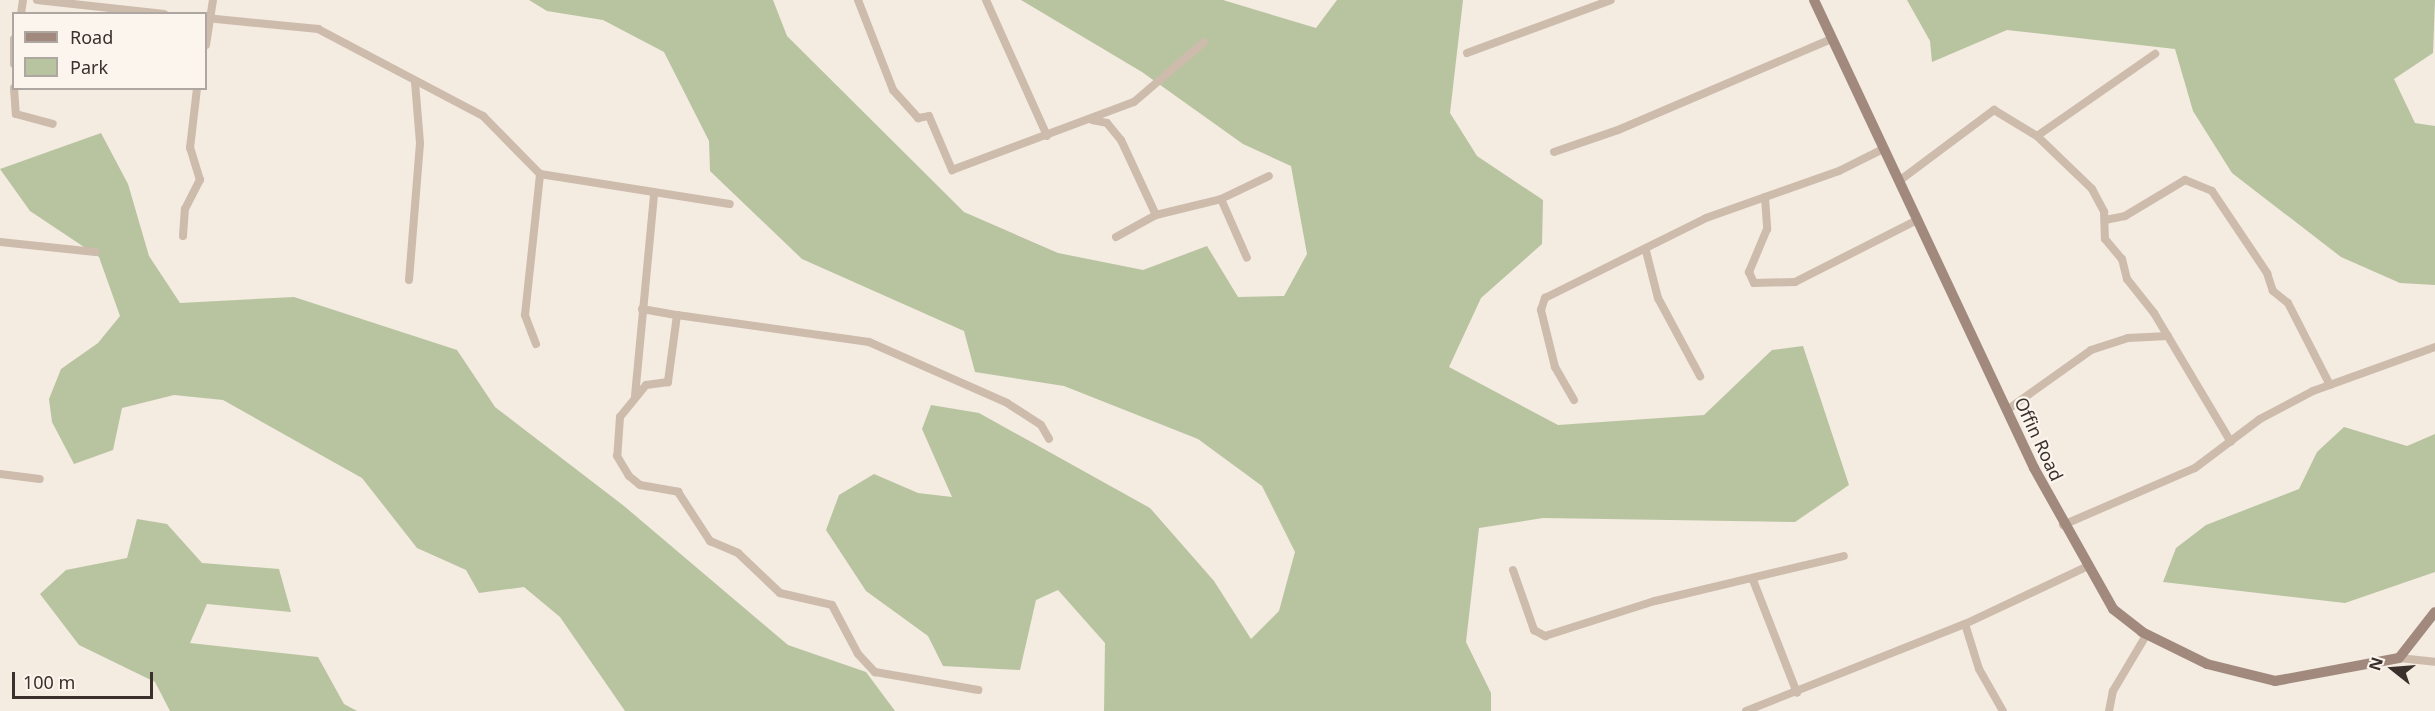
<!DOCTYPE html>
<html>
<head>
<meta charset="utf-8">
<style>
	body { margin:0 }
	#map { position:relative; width:2435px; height:711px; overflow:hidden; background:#f4ebe1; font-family:"Noto Sans",sans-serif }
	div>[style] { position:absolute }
	.green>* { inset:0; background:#b8c4a0 }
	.street>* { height:8px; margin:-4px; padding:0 4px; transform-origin:4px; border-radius:4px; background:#cdbbac }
	.secondary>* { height:10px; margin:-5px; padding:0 5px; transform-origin:5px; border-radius:5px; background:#a18a7d }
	span { translate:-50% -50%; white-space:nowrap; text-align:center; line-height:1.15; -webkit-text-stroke:4.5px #fbf5ee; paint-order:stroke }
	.street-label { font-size:18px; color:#3b302b }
	.legend { position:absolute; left:12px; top:12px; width:195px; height:78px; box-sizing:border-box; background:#fbf5ee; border:2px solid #aea6a0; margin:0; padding:8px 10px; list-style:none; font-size:18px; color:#3b302b }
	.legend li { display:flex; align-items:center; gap:12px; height:30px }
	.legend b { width:30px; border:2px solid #aea6a0 }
	.north { position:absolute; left:2363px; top:639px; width:60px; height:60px; -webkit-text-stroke:4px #fbf5ee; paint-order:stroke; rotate:287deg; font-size:16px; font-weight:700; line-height:24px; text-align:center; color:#3b302b }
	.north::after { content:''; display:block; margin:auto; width:21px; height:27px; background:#3b302b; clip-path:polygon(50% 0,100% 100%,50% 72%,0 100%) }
	.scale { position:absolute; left:12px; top:672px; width:141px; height:27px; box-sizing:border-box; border:3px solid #3b302b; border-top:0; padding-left:8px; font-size:18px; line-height:21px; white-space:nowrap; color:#3b302b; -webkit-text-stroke:4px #fbf5ee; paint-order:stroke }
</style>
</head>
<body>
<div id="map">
	<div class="green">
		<i style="clip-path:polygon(529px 0,773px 0,787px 36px,964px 212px,1058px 253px,1143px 270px,1207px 246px,1238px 297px,1284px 296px,1307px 254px,1291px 166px,1243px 144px,1142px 72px,1021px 0,1223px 0,1316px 28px,1337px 0,1463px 0,1450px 113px,1477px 156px,1543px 200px,1542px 244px,1481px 298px,1449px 367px,1558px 425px,1704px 415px,1772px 350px,1803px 346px,1849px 485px,1795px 522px,1543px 518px,1479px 528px,1466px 642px,1491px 693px,1491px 711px,1104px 711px,1105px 643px,1058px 590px,1036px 600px,1020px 670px,943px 666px,928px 636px,866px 591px,826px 530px,839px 495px,874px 474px,918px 493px,952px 497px,922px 429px,931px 405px,979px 413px,1150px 508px,1214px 581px,1251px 639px,1279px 611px,1295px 552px,1262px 486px,1198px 439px,1064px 386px,975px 372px,964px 331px,802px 259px,710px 171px,709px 141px,664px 52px,603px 20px,547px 11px)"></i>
		<i style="clip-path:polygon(1907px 0,2435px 0,2433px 53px,2394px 79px,2415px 123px,2435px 126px,2435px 285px,2400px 283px,2341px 257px,2232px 173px,2193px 111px,2175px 49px,2007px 30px,1932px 62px,1930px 41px)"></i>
		<i style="clip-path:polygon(101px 133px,128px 184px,149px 256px,180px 303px,294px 297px,457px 350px,495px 407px,624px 506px,788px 645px,866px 672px,895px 711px,625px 711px,560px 617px,524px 587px,479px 593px,466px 570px,417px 548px,362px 478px,223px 400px,174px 395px,122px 408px,113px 450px,74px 464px,52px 422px,49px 399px,61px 369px,98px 343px,120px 316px,99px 257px,30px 211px,0 169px)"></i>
		<i style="clip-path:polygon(2344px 427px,2407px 446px,2435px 434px,2435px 572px,2345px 603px,2163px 582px,2176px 548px,2206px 525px,2299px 489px,2317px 452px)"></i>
		<i style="clip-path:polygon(137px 519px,167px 524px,202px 563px,279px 569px,291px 612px,207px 604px,190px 643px,318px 657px,344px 704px,357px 711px,170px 711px,155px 682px,79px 645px,40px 594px,66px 570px,127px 558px)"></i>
	</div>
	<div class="street">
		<i style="left:37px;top:0;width:128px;rotate:6.3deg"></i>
		<i style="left:858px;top:0;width:97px;rotate:68.7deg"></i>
		<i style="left:893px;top:90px;width:38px;rotate:48deg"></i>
		<i style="left:918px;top:118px;width:11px;rotate:-10deg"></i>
		<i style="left:929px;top:116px;width:59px;rotate:66.9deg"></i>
		<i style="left:952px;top:170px;width:194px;rotate:-20.5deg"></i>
		<i style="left:1134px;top:102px;width:92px;rotate:-40.6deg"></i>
		<i style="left:986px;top:0;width:149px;rotate:65.8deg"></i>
		<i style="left:21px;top:14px;width:14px;rotate:-82deg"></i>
		<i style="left:206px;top:18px;width:113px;rotate:5.6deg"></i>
		<i style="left:318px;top:29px;width:187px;rotate:27.8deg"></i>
		<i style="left:483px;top:116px;width:81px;rotate:45.5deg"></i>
		<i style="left:540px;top:174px;width:192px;rotate:9deg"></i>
		<i style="left:14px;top:39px;width:25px;rotate:90deg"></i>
		<i style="left:206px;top:45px;width:46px;rotate:-81.2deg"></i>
		<i style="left:1467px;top:53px;width:153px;rotate:-20.2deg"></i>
		<i style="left:14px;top:88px;width:26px;rotate:86deg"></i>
		<i style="left:16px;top:114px;width:38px;rotate:15deg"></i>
		<i style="left:1092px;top:120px;width:15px;rotate:11deg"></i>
		<i style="left:1107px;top:123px;width:22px;rotate:51deg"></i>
		<i style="left:1121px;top:140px;width:83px;rotate:65deg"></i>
		<i style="left:2037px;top:136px;width:144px;rotate:-34.8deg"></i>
		<i style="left:1554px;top:152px;width:68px;rotate:-19deg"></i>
		<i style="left:1618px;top:130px;width:232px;rotate:-23.1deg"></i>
		<i style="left:1899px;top:181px;width:119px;rotate:-36.8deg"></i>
		<i style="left:1994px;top:110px;width:50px;rotate:31.2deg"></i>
		<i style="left:2037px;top:136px;width:76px;rotate:43.9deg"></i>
		<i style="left:2092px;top:189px;width:26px;rotate:62deg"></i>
		<i style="left:2104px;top:212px;width:27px;rotate:88deg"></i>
		<i style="left:2105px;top:239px;width:26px;rotate:50deg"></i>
		<i style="left:2122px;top:259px;width:21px;rotate:76deg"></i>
		<i style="left:2127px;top:279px;width:43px;rotate:51.5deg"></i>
		<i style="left:2154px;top:313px;width:150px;rotate:59.2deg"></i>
		<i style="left:1765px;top:197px;width:32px;rotate:86deg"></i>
		<i style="left:1767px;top:229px;width:47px;rotate:112.7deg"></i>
		<i style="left:1749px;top:272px;width:12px;rotate:66deg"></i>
		<i style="left:1754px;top:283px;width:41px;rotate:-1.4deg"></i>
		<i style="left:1795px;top:282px;width:137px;rotate:-26.9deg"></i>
		<i style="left:1221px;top:199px;width:64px;rotate:66.2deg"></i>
		<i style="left:2105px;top:220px;width:20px;rotate:-11deg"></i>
		<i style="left:2125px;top:216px;width:70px;rotate:-31deg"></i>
		<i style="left:2185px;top:180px;width:29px;rotate:22deg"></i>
		<i style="left:2212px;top:191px;width:99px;rotate:56.1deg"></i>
		<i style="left:2267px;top:273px;width:19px;rotate:72deg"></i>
		<i style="left:2273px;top:291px;width:19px;rotate:39deg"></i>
		<i style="left:2288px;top:303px;width:92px;rotate:62.9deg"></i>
		<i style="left:183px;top:236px;width:27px;rotate:-86deg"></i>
		<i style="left:185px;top:209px;width:33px;rotate:-63deg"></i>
		<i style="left:200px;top:180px;width:34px;rotate:-107deg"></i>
		<i style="left:190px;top:148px;width:60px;rotate:-83.3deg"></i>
		<i style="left:1116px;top:237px;width:46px;rotate:-28.8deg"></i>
		<i style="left:1156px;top:215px;width:67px;rotate:-13.8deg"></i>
		<i style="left:1221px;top:199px;width:53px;rotate:-25.6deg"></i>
		<i style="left:0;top:242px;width:96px;rotate:6deg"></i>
		<i style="left:1646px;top:251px;width:49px;rotate:75.7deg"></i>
		<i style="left:1658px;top:298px;width:89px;rotate:61.7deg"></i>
		<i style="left:409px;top:280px;width:137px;rotate:-85.4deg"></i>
		<i style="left:420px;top:143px;width:61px;rotate:-94.7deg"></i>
		<i style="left:642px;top:309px;width:36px;rotate:10deg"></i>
		<i style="left:677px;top:315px;width:68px;rotate:97.7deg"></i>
		<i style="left:668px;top:382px;width:22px;rotate:172deg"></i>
		<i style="left:646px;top:385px;width:41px;rotate:129.1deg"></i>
		<i style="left:620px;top:417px;width:39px;rotate:94deg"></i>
		<i style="left:617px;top:456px;width:23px;rotate:59deg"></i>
		<i style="left:629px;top:476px;width:14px;rotate:39deg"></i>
		<i style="left:640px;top:485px;width:39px;rotate:10deg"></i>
		<i style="left:678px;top:492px;width:59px;rotate:56.9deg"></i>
		<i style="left:710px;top:541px;width:30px;rotate:23deg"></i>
		<i style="left:738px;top:553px;width:58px;rotate:43.6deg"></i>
		<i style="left:780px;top:593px;width:53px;rotate:13deg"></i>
		<i style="left:832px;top:605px;width:55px;rotate:62deg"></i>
		<i style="left:858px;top:654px;width:25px;rotate:47deg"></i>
		<i style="left:875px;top:672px;width:105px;rotate:9.9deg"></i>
		<i style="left:677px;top:315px;width:194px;rotate:8deg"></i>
		<i style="left:869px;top:342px;width:151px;rotate:23.8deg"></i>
		<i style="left:1007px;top:403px;width:40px;rotate:32.9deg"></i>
		<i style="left:1041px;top:425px;width:16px;rotate:60deg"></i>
		<i style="left:536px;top:344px;width:31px;rotate:-111deg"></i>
		<i style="left:525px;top:315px;width:142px;rotate:-83.9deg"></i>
		<i style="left:635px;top:396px;width:203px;rotate:-84.6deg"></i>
		<i style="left:1574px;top:400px;width:38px;rotate:-120deg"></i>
		<i style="left:1555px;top:367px;width:59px;rotate:-103.8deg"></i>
		<i style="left:1541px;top:310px;width:13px;rotate:-72deg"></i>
		<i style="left:1545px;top:298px;width:180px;rotate:-26.4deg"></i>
		<i style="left:1706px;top:218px;width:141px;rotate:-19.5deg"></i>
		<i style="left:1839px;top:171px;width:49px;rotate:-26.6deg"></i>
		<i style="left:2007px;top:410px;width:103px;rotate:-35.5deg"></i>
		<i style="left:2091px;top:350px;width:39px;rotate:-18deg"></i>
		<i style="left:2128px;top:338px;width:40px;rotate:-2.9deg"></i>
		<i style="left:0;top:474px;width:40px;rotate:7.1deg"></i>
		<i style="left:2063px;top:525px;width:144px;rotate:-23.4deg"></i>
		<i style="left:2195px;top:468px;width:81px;rotate:-37deg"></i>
		<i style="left:2260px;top:419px;width:60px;rotate:-27.8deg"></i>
		<i style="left:2313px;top:391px;width:130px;rotate:-19.8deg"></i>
		<i style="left:1513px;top:570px;width:64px;rotate:70.7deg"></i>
		<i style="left:1534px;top:630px;width:13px;rotate:29deg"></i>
		<i style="left:1545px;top:636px;width:115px;rotate:-17.7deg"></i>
		<i style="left:1655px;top:601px;width:194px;rotate:-13.4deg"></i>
		<i style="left:1753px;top:580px;width:121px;rotate:68.7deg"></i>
		<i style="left:1965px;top:624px;width:47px;rotate:72.7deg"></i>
		<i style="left:1979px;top:669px;width:48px;rotate:60.3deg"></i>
		<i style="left:2399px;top:658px;width:36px;rotate:6deg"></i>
		<i style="left:1746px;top:711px;width:236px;rotate:-21.7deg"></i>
		<i style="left:1965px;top:624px;width:134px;rotate:-25.2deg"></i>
		<i style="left:2109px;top:711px;width:20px;rotate:-79deg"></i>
		<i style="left:2113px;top:691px;width:66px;rotate:-59.2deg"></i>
	</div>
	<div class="secondary">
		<i style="left:1814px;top:0;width:517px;rotate:64.82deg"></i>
		<i style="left:2034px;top:468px;width:162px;rotate:60.7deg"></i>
		<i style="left:2113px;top:609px;width:37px;rotate:38deg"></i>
		<i style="left:2142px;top:632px;width:72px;rotate:26.2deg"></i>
		<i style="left:2207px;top:664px;width:70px;rotate:14deg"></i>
		<i style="left:2275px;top:681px;width:126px;rotate:-10.5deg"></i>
		<i style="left:2399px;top:658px;width:58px;rotate:-52deg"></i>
	</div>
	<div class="street-label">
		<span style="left:2039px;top:439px;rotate:65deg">Offin Road</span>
	</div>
	<ul class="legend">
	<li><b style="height:8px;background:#a18a7d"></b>Road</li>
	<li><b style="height:16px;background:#b8c4a0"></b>Park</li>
	</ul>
	<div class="north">N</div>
	<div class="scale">100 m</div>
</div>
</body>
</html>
